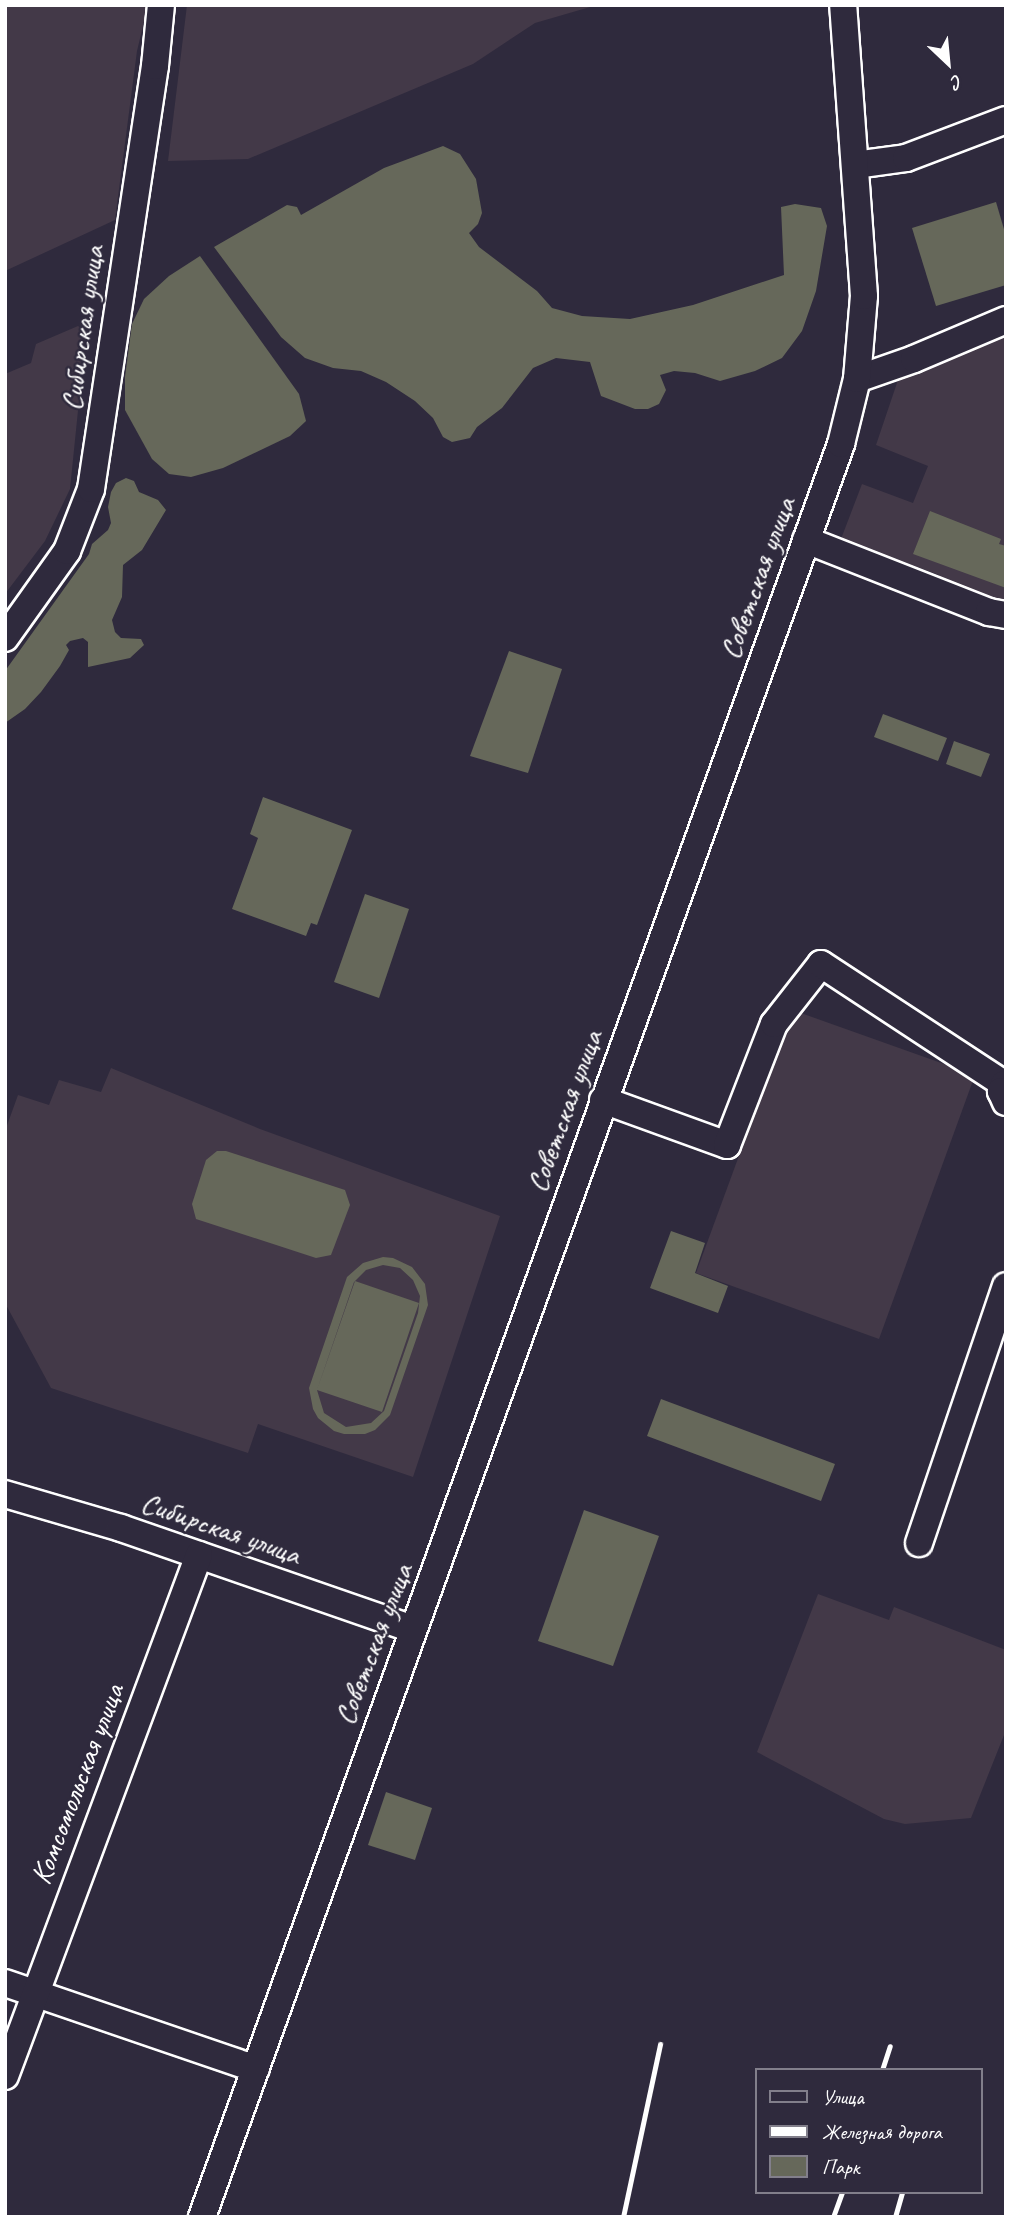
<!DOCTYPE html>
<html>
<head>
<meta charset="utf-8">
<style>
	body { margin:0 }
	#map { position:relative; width:1011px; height:2222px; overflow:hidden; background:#2f2a3d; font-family:Caveat,sans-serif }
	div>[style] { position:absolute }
	.built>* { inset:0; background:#433948 }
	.green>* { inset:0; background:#66685a }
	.roads { filter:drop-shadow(2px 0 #fff) drop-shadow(-2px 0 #fff) drop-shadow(0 2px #fff) drop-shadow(0 -2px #fff) }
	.minor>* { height:26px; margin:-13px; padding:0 13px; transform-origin:13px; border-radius:13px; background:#2f2a3d }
	.rail>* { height:5px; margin:-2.5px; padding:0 2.5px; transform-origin:2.5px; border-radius:2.5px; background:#fff }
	span { translate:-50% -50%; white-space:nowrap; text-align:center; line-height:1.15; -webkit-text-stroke:5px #2f2a3d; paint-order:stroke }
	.street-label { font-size:30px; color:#fff }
	.frame { position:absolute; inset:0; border:7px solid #fff; pointer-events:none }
	.legend { position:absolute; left:755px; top:2068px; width:228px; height:126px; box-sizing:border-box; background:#2f2a3d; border:2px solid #827f8b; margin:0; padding:9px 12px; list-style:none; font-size:21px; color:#fff }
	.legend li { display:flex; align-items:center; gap:14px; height:35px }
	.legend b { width:35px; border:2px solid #827f8b }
	.north { position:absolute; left:913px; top:28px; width:70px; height:70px; -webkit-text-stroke:5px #2f2a3d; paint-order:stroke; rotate:154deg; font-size:19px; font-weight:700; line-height:28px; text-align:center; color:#fff }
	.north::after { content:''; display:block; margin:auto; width:24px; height:32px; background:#fff; clip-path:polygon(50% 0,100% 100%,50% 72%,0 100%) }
</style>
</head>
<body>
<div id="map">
	<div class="built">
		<i style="clip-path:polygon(5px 5px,148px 5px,137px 51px,115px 220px,5px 271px)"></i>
		<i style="clip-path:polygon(187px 5px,597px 5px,535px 23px,473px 64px,248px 159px,168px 161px)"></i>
		<i style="clip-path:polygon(78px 326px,86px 332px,70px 489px,45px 541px,5px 594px,5px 374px,31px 363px,36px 344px)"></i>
		<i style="clip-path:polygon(1006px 330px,1006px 610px,936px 583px,939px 575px,841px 539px,862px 484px,913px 503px,928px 466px,876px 445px,900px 374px)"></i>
		<i style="clip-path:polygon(798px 1012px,975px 1075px,879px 1339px,696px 1273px,788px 1022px)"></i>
		<i style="clip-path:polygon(111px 1068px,260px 1129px,500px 1216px,413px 1477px,258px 1424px,248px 1453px,51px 1388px,5px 1303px,5px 1131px,18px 1095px,49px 1105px,59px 1080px,101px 1092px)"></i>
		<i style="clip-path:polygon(818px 1594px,889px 1620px,894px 1607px,1006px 1650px,1006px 1730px,971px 1818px,905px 1824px,884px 1819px,757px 1752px)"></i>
	</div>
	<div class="green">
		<i style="clip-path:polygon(443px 146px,460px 154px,476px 179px,482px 213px,478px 224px,469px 233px,479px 247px,537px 291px,552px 308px,582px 316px,630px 319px,693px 305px,784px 275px,781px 207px,795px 204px,821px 208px,827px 226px,816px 291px,802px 331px,782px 358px,755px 371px,720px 381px,695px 373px,674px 371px,660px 375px,666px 390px,659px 404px,648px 409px,635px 409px,601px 396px,590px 362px,556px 358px,533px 368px,502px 408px,477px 427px,470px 438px,452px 442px,443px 437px,433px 418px,415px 401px,386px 382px,361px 371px,333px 368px,305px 358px,281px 337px,214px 247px,287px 205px,297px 207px,301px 215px,384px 168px)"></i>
		<i style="clip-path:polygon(996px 202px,1006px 236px,1006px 285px,936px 306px,912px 228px)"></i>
		<i style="clip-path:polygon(200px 256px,299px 394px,306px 421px,290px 436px,223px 468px,191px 477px,169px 474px,152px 459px,125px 410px,125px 377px,132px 324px,144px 299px,169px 276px)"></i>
		<i style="clip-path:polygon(126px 478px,134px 481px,139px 492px,158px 500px,166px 510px,142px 550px,123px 565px,122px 597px,112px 620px,115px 632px,121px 638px,141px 639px,144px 645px,130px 658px,88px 667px,88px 642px,83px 638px,70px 641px,66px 645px,69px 650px,60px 666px,41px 692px,25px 709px,5px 723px,5px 671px,89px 554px,92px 544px,108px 530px,111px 523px,108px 507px,111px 492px,116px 483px)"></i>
		<i style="clip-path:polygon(930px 511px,1001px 539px,999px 544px,1006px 546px,1006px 588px,913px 554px)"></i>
		<i style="clip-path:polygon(509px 651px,562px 669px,528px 773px,470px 756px)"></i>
		<i style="clip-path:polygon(883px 714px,947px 738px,938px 761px,874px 737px)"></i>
		<i style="clip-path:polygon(954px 741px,990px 754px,981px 777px,946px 764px)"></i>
		<i style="clip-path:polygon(263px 797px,352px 830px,317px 925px,311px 923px,306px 936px,232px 909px,258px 838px,250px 834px)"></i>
		<i style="clip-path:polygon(365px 894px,409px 909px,379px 998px,334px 982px)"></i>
		<i style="clip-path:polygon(217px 1151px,226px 1151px,345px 1190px,350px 1205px,331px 1255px,316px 1258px,196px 1219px,192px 1204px,206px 1160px)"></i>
		<i style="clip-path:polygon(671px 1231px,705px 1243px,695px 1273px,728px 1286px,718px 1313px,650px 1288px)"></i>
		<i style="clip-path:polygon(evenodd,383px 1257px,393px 1258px,412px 1267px,425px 1284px,428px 1305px,390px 1415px,375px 1430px,365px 1434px,344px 1434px,334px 1431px,318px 1418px,313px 1409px,309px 1388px,347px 1277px,363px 1263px,383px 1257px,383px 1265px,400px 1268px,413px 1280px,420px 1296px,418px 1313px,384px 1411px,371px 1423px,346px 1427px,324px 1413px,317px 1390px,382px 1412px,419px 1303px,355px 1281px,317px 1390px,354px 1282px,366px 1270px,383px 1265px)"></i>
		<i style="clip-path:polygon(661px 1399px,835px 1464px,821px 1501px,647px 1436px)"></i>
		<i style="clip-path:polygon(584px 1510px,659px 1536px,613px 1666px,538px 1641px)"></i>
		<i style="clip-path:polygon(386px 1792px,432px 1808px,415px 1860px,368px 1845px)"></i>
	</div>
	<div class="roads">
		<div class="minor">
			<i style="left:855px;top:165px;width:51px;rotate:-7.8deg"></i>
			<i style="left:906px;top:158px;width:107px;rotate:-20.8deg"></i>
			<i style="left:857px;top:379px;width:60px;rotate:-19.3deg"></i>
			<i style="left:914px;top:359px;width:100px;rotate:-23deg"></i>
			<i style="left:806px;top:540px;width:197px;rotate:21.5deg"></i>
			<i style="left:989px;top:612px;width:17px;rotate:10deg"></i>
			<i style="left:5px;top:638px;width:107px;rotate:-54.5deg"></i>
			<i style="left:67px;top:551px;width:66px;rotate:-68.8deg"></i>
			<i style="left:91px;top:489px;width:428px;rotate:-81.4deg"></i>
			<i style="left:155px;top:66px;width:61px;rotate:-84.4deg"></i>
			<i style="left:603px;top:1100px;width:132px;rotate:19.9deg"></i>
			<i style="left:727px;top:1145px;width:130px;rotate:-68.8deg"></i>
			<i style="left:774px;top:1024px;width:76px;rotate:-51.9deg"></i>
			<i style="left:821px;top:964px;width:219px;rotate:33.3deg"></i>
			<i style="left:1004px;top:1084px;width:8px;rotate:113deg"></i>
			<i style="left:1001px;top:1091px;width:12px;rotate:66deg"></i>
			<i style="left:5px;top:1494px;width:121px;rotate:16.3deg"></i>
			<i style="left:121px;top:1528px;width:309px;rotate:19.1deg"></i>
			<i style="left:919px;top:1543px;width:271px;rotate:-71.3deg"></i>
			<i style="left:5px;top:1983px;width:265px;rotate:18.9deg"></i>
			<i style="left:5px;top:2076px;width:556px;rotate:-69.58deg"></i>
			<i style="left:202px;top:2217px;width:1885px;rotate:-70.18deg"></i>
			<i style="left:841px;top:444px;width:67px;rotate:-76.2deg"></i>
			<i style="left:857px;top:379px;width:83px;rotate:-85.2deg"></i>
			<i style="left:864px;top:296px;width:292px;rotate:-94.1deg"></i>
		</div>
	</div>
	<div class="rail">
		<i style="left:882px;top:2070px;width:25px;rotate:-72deg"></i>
		<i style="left:623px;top:2217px;width:177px;rotate:-77.9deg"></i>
		<i style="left:833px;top:2217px;width:27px;rotate:-70deg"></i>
		<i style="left:895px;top:2217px;width:26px;rotate:-74deg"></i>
	</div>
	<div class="street-label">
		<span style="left:82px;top:328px;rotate:-82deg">Сибирская улица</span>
		<span style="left:757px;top:578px;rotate:-70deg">Советская улица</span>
		<span style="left:564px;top:1111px;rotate:-70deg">Советская улица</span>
		<span style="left:221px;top:1528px;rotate:19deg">Сибирская улица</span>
		<span style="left:373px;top:1644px;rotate:-69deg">Советская улица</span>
		<span style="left:77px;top:1784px;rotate:-69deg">Комсомольская улица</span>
	</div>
	<div class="frame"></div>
	<ul class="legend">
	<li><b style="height:9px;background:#2f2a3d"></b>Улица</li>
	<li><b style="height:9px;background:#fff"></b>Железная дорога</li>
	<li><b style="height:19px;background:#66685a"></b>Парк</li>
	</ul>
	<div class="north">С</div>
</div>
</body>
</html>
